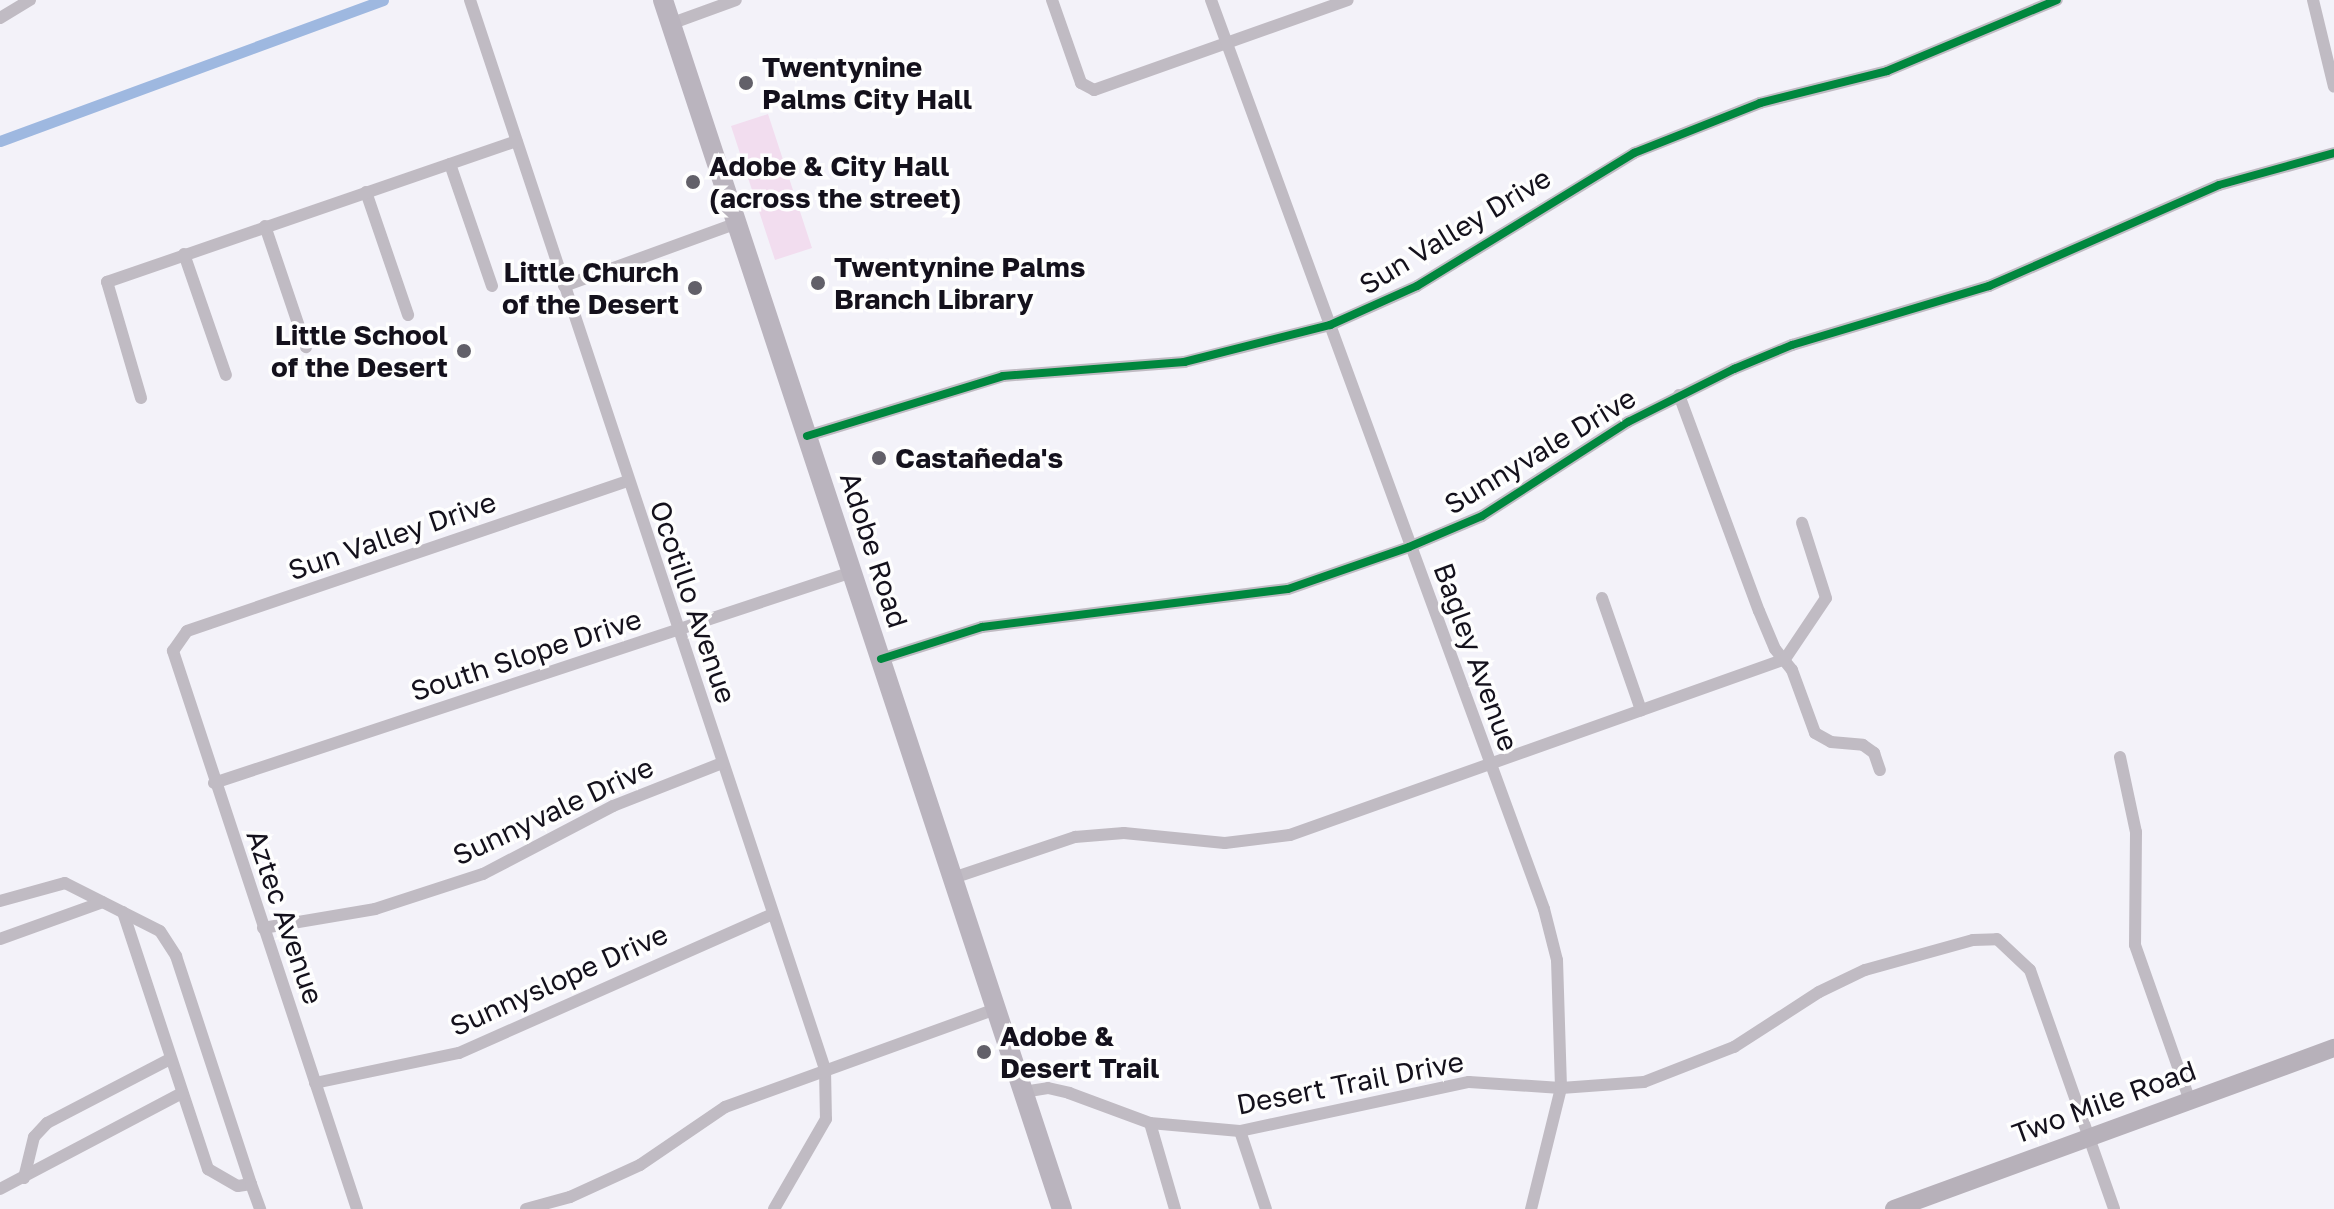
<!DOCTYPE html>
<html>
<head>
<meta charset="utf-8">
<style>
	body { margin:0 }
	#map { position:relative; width:2334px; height:1209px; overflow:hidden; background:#f3f2f9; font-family:"Golos Text",sans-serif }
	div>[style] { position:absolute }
	.green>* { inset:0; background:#f2ddef }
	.canal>* { height:11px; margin:-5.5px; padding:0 5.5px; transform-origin:5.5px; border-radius:5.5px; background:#9eb8e0 }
	.street>* { height:12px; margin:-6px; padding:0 6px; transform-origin:6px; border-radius:6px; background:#c0bbc3 }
	.secondary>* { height:18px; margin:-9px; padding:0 9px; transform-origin:9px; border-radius:9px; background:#b7b1ba }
	.primary>* { height:20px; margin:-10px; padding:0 10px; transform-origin:10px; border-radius:10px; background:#bab4be }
	.cycleway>* { height:8px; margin:-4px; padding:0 4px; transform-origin:4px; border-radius:4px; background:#00873e }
	.dots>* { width:22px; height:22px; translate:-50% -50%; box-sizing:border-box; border:4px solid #fefefe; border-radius:50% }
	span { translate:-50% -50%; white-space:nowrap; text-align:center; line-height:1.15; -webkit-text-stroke:7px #fefefe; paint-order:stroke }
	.poi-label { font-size:28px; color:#14111c; font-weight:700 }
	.left { translate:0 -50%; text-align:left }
	.right { translate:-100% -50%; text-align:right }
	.street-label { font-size:28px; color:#14111c }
</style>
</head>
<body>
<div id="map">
	<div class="green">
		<i style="clip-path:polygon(768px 114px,812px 248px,775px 260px,731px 126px)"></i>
	</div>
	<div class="canal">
		<i style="left:0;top:141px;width:408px;rotate:-20.2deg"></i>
	</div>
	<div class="street">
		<i style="left:470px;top:0;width:1126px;rotate:71.63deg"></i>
		<i style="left:825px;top:1069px;width:50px;rotate:88.9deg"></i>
		<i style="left:826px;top:1119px;width:104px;rotate:120deg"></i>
		<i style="left:1052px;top:0;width:88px;rotate:70.7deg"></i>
		<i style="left:1081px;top:83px;width:15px;rotate:28deg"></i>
		<i style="left:1094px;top:90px;width:269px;rotate:-19.5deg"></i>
		<i style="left:1211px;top:0;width:968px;rotate:69.88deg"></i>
		<i style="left:1544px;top:909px;width:53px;rotate:75.7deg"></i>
		<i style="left:1557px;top:960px;width:128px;rotate:88.2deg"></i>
		<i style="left:1561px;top:1088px;width:125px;rotate:103.9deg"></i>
		<i style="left:2313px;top:0;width:89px;rotate:76.4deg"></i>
		<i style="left:0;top:18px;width:35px;rotate:-31deg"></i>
		<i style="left:670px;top:24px;width:70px;rotate:-20deg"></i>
		<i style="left:450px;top:164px;width:129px;rotate:71deg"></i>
		<i style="left:366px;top:192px;width:130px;rotate:71.1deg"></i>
		<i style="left:265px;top:226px;width:128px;rotate:71.3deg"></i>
		<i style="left:184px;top:254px;width:128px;rotate:70.9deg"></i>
		<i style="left:564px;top:286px;width:184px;rotate:-20deg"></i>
		<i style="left:1679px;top:395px;width:230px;rotate:69.7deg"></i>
		<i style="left:1759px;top:611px;width:41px;rotate:67.2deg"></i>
		<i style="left:1775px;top:649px;width:27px;rotate:51deg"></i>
		<i style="left:1792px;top:670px;width:67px;rotate:69.9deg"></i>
		<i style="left:1815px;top:733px;width:18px;rotate:29deg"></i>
		<i style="left:1831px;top:742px;width:32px;rotate:5deg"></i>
		<i style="left:1863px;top:745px;width:14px;rotate:36deg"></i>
		<i style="left:1874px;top:753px;width:18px;rotate:71deg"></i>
		<i style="left:141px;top:398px;width:121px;rotate:-106.3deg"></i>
		<i style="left:107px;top:282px;width:433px;rotate:-19deg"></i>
		<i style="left:807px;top:436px;width:205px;rotate:-17deg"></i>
		<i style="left:1003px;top:376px;width:182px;rotate:-4.4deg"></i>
		<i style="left:1184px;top:362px;width:151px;rotate:-14.2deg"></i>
		<i style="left:1330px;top:325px;width:95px;rotate:-24.1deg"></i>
		<i style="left:1417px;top:286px;width:255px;rotate:-31.5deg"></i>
		<i style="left:1634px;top:153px;width:136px;rotate:-21.6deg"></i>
		<i style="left:1760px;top:103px;width:131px;rotate:-14.1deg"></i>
		<i style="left:1887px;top:71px;width:184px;rotate:-22.7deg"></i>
		<i style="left:1602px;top:598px;width:119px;rotate:70.8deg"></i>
		<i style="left:881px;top:659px;width:106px;rotate:-17.6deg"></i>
		<i style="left:982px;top:627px;width:308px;rotate:-7.1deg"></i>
		<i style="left:1288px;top:589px;width:128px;rotate:-19.1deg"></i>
		<i style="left:1409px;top:547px;width:79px;rotate:-23deg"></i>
		<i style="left:1482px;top:516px;width:174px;rotate:-32.8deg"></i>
		<i style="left:1628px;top:422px;width:119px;rotate:-26.6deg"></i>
		<i style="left:1734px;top:369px;width:63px;rotate:-22.5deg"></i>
		<i style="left:1792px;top:345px;width:206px;rotate:-16.7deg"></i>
		<i style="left:1989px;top:286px;width:251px;rotate:-23.7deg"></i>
		<i style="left:2219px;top:185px;width:119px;rotate:-15.5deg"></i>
		<i style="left:2120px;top:757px;width:77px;rotate:78deg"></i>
		<i style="left:2136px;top:832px;width:113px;rotate:90.5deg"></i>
		<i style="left:2135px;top:945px;width:165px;rotate:70.6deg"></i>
		<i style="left:214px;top:783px;width:672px;rotate:-18.3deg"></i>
		<i style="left:953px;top:878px;width:129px;rotate:-18.6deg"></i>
		<i style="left:1075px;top:837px;width:49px;rotate:-4.7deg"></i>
		<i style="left:1124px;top:833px;width:101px;rotate:5.7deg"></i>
		<i style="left:1225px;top:843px;width:65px;rotate:-7deg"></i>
		<i style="left:1290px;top:835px;width:525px;rotate:-19.57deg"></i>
		<i style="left:1785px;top:659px;width:73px;rotate:-56.1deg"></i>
		<i style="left:1826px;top:598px;width:79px;rotate:-107.7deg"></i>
		<i style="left:0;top:901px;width:67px;rotate:-15.5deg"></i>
		<i style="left:65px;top:883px;width:106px;rotate:26.8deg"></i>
		<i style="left:160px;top:931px;width:30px;rotate:57deg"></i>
		<i style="left:176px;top:956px;width:240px;rotate:71.8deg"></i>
		<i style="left:123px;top:912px;width:271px;rotate:71.7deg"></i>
		<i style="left:208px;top:1169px;width:34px;rotate:30deg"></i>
		<i style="left:238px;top:1186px;width:13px;rotate:-9deg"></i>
		<i style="left:251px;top:1184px;width:27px;rotate:70deg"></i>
		<i style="left:263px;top:928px;width:114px;rotate:-9.6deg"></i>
		<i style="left:375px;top:909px;width:114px;rotate:-18deg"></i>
		<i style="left:483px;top:874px;width:147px;rotate:-27.6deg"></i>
		<i style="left:613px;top:806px;width:117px;rotate:-21.5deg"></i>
		<i style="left:0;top:939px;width:109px;rotate:-19.8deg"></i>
		<i style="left:315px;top:1083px;width:147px;rotate:-11.8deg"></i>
		<i style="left:459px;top:1053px;width:340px;rotate:-23.9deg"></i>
		<i style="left:1023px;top:1092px;width:25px;rotate:-9deg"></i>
		<i style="left:1048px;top:1088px;width:22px;rotate:13deg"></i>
		<i style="left:1069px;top:1093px;width:86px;rotate:20.3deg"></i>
		<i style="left:1150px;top:1123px;width:90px;rotate:5.1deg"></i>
		<i style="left:1240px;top:1131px;width:234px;rotate:-12.1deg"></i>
		<i style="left:1469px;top:1082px;width:92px;rotate:3.7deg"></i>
		<i style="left:1561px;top:1088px;width:83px;rotate:-4.1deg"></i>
		<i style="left:1644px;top:1082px;width:97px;rotate:-21.3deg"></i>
		<i style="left:1734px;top:1047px;width:101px;rotate:-32.9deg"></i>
		<i style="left:1819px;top:992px;width:51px;rotate:-25.6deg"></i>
		<i style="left:1865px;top:970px;width:112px;rotate:-15.5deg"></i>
		<i style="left:1973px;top:940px;width:24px;rotate:-2deg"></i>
		<i style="left:1997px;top:939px;width:45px;rotate:43.2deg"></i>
		<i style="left:2030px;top:970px;width:253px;rotate:70.6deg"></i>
		<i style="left:1150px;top:1123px;width:90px;rotate:73.8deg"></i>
		<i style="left:1240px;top:1131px;width:82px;rotate:71.6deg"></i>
		<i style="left:24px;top:1178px;width:42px;rotate:-76.3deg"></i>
		<i style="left:34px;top:1137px;width:19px;rotate:-47deg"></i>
		<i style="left:47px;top:1123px;width:139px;rotate:-27.5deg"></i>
		<i style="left:0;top:1189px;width:206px;rotate:-27.8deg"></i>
		<i style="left:357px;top:1209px;width:588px;rotate:-108.25deg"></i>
		<i style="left:173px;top:651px;width:24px;rotate:-55deg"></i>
		<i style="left:187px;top:631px;width:465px;rotate:-18.8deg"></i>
		<i style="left:526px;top:1209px;width:46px;rotate:-15.3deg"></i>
		<i style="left:570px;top:1197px;width:77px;rotate:-24.6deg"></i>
		<i style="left:640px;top:1165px;width:103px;rotate:-34.3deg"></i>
		<i style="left:725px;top:1107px;width:288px;rotate:-19.9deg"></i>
	</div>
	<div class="secondary">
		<i style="left:1894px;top:1209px;width:469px;rotate:-20.1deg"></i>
	</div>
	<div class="primary">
		<i style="left:663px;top:0;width:1273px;rotate:71.74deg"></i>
	</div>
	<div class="cycleway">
		<i style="left:807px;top:436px;width:205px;rotate:-17deg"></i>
		<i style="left:1003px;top:376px;width:182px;rotate:-4.4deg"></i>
		<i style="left:1184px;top:362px;width:151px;rotate:-14.2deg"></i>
		<i style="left:1330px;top:325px;width:95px;rotate:-24.1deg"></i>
		<i style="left:1417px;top:286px;width:255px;rotate:-31.5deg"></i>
		<i style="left:1634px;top:153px;width:136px;rotate:-21.6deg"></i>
		<i style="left:1760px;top:103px;width:131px;rotate:-14.1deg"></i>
		<i style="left:1887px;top:71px;width:184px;rotate:-22.7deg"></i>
		<i style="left:881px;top:659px;width:106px;rotate:-17.6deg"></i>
		<i style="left:982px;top:627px;width:308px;rotate:-7.1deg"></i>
		<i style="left:1288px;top:589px;width:128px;rotate:-19.1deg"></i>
		<i style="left:1409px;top:547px;width:79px;rotate:-23deg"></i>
		<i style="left:1482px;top:516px;width:174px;rotate:-32.8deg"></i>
		<i style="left:1628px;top:422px;width:119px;rotate:-26.6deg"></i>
		<i style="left:1734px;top:369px;width:63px;rotate:-22.5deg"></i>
		<i style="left:1792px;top:345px;width:206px;rotate:-16.7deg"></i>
		<i style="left:1989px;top:286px;width:251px;rotate:-23.7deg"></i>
		<i style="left:2219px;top:185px;width:119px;rotate:-15.5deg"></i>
	</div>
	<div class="dots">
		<i style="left:746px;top:83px;background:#626069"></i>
		<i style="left:693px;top:182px;background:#626069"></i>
		<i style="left:818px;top:283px;background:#626069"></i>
		<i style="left:695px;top:288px;background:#626069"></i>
		<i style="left:464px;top:351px;background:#626069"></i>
		<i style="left:879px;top:458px;background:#626069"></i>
		<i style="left:984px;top:1052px;background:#626069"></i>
	</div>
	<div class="poi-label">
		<span class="left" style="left:762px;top:83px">Twentynine<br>Palms City Hall</span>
		<span class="left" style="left:709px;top:182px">Adobe &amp; City Hall<br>(across the street)</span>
		<span class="left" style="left:834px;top:283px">Twentynine Palms<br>Branch Library</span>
		<span class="right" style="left:679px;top:288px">Little Church<br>of the Desert</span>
		<span class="right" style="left:448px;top:351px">Little School<br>of the Desert</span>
		<span class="left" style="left:895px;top:458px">Castañeda's</span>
		<span class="left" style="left:1000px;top:1052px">Adobe &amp;<br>Desert Trail</span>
	</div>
	<div class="street-label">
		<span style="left:1455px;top:231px;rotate:-31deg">Sun Valley Drive</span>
		<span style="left:1540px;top:451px;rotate:-31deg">Sunnyvale Drive</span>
		<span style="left:392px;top:536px;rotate:-19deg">Sun Valley Drive</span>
		<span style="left:874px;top:550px;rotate:72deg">Adobe Road</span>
		<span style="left:693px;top:602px;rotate:71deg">Ocotillo Avenue</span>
		<span style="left:526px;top:655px;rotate:-18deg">South Slope Drive</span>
		<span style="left:1476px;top:657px;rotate:70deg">Bagley Avenue</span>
		<span style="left:553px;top:811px;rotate:-25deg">Sunnyvale Drive</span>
		<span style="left:285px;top:917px;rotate:71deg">Aztec Avenue</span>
		<span style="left:559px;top:980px;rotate:-24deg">Sunnyslope Drive</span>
		<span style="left:1350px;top:1083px;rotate:-11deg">Desert Trail Drive</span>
		<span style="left:2104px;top:1102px;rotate:-20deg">Two Mile Road</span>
	</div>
</div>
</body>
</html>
